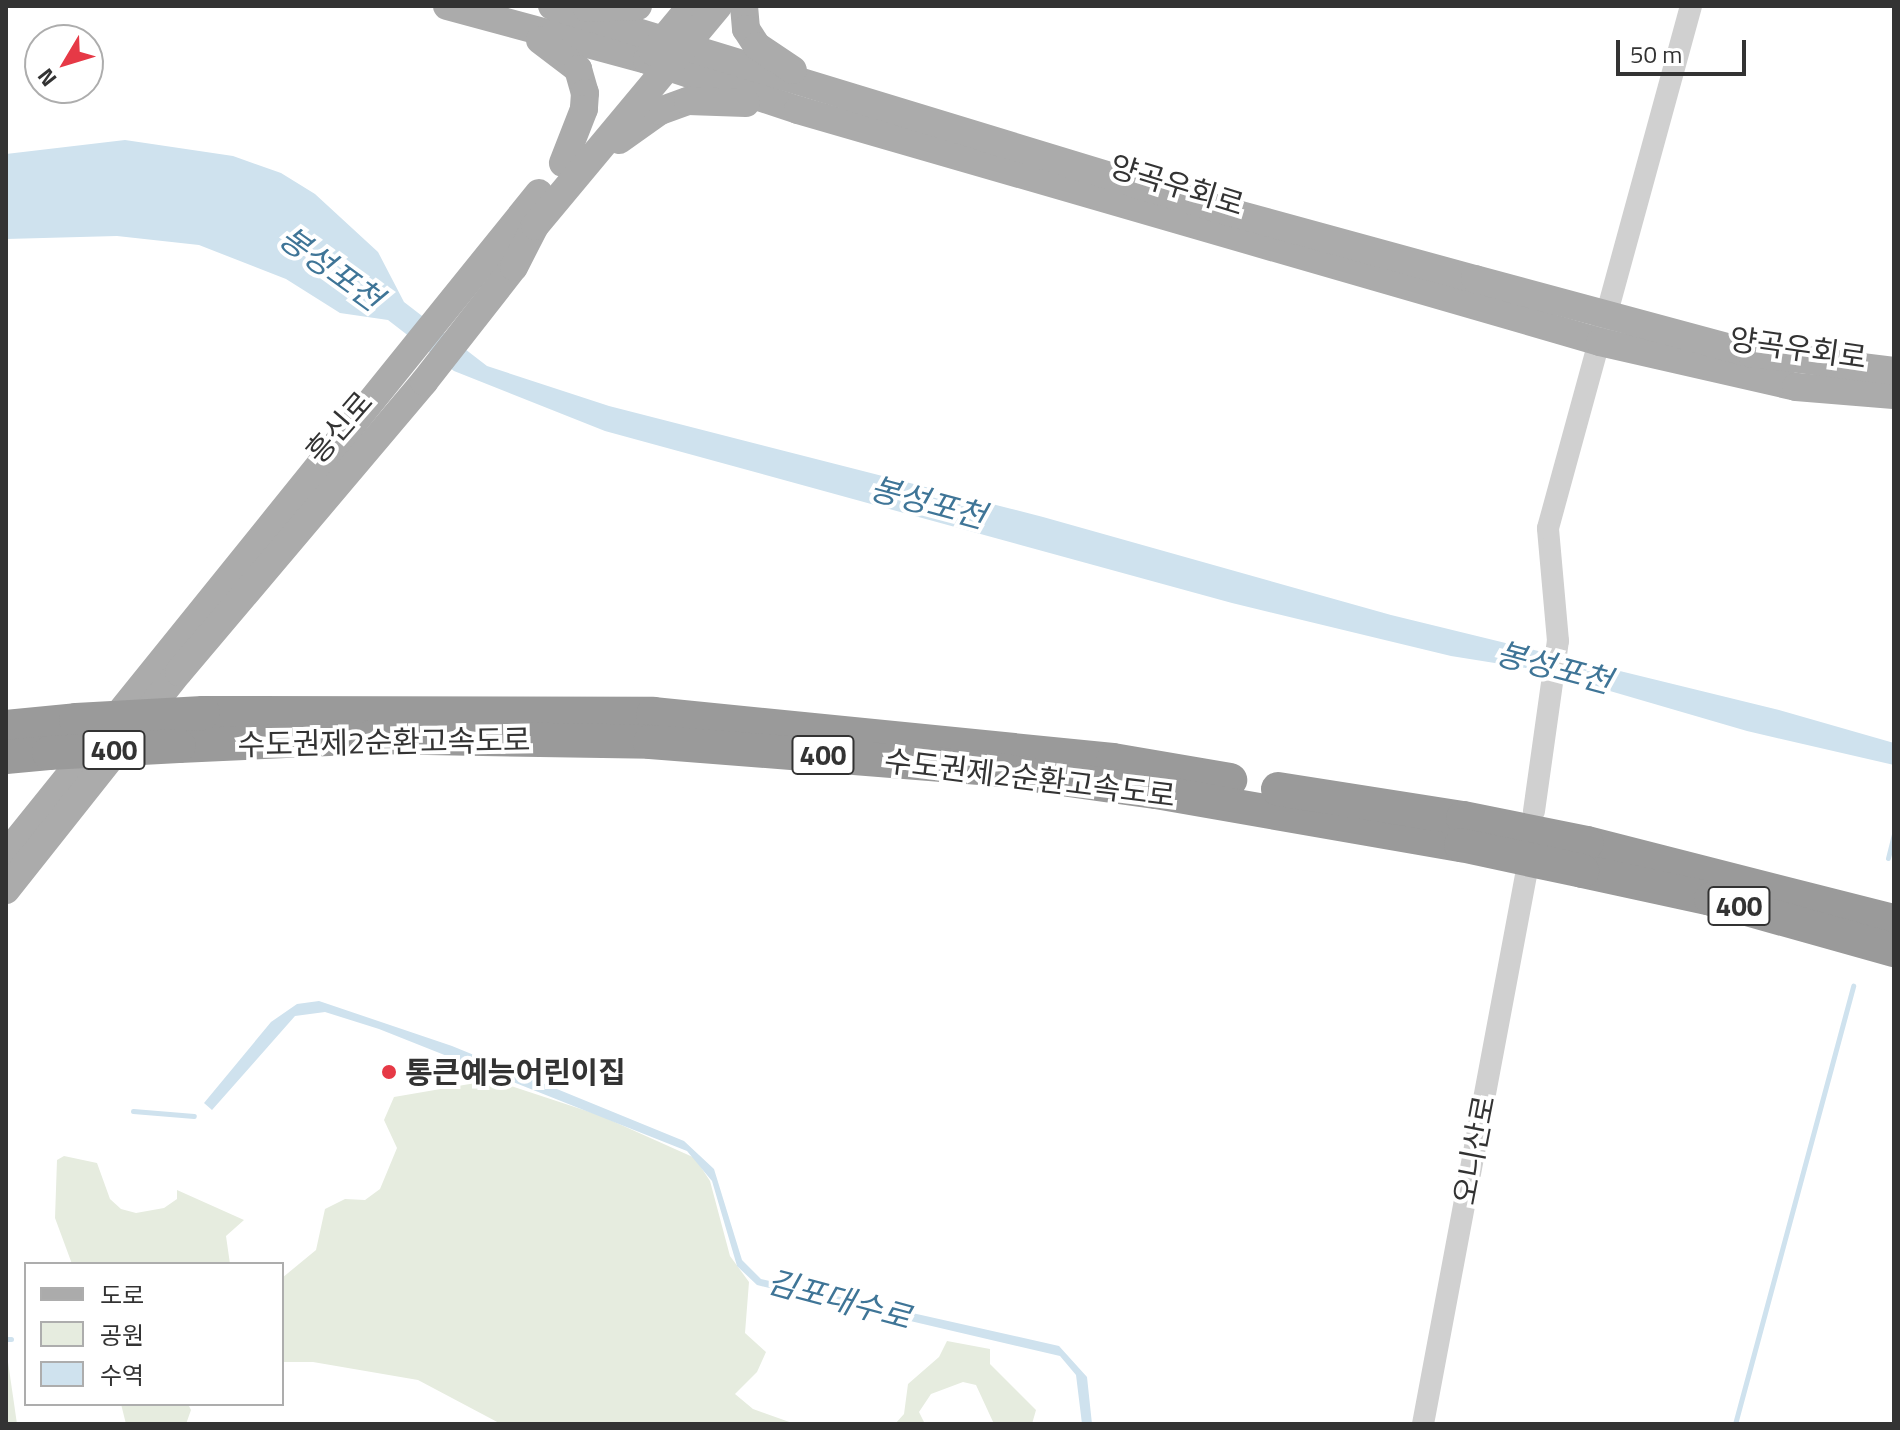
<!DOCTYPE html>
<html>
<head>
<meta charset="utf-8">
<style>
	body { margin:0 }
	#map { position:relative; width:1900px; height:1430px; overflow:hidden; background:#fff; font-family:"Titillium Web","Noto Sans KR",sans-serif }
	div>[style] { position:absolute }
	.green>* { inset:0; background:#e6ecdf }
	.water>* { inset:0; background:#cfe2ee }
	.stream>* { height:5px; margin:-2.5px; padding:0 2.5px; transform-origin:2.5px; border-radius:2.5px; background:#cfe2ee }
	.minor>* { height:22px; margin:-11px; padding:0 11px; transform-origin:11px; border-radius:11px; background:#d0d0d0 }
	.major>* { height:28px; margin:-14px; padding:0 14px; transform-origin:14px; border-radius:14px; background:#ababab }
	.highway>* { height:34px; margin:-17px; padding:0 17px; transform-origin:17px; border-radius:17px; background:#9a9a9a }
	.highway-bridge>* { height:34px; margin:-17px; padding:0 17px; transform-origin:17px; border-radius:17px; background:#9a9a9a }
	.dots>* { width:22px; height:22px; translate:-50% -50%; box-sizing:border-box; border:4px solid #fff; border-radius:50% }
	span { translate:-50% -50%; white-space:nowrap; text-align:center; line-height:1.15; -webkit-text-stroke:8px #fff; paint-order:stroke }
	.shield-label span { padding:2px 6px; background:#fff; border:2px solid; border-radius:6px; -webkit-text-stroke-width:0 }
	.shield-label { font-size:28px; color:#333; font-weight:700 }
	.street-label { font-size:30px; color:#333 }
	.poi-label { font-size:30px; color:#333; font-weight:700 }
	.left { translate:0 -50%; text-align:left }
	.water-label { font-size:32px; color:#3f7597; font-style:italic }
	.frame { position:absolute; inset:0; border:8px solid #333; pointer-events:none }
	.legend { position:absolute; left:24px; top:1262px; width:260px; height:144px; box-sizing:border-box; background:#fff; border:2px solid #adadad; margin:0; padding:10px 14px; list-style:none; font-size:24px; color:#333 }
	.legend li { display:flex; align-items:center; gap:16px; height:40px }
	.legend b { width:40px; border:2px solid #adadad }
	.north { position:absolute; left:24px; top:24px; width:80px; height:80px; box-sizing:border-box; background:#fff; border:2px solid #adadad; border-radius:50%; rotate:232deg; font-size:22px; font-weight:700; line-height:32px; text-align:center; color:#333 }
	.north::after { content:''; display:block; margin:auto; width:28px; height:36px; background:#e63946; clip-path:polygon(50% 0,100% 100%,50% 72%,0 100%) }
	.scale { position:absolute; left:1616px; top:40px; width:130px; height:36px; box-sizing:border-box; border:4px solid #333; border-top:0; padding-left:10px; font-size:24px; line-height:28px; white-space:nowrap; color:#333; -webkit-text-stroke:6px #fff; paint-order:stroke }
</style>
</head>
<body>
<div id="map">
	<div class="green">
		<i style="clip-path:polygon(493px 1080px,599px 1115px,695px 1158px,710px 1181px,730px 1256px,749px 1282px,745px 1333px,766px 1352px,757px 1372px,735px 1394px,753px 1409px,795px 1424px,501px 1424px,418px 1380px,313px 1362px,282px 1362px,282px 1278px,316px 1250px,325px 1209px,345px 1199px,365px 1200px,380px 1189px,397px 1148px,384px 1120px,394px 1097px)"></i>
		<i style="clip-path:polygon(64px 1156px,97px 1163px,110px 1199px,121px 1209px,136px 1213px,164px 1208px,177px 1199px,177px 1190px,244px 1220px,226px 1236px,230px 1264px,72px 1264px,55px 1218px,57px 1160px)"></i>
		<i style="clip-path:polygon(947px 1341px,990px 1349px,990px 1364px,1036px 1410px,1032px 1424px,994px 1424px,976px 1385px,963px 1382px,931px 1394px,919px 1412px,925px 1424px,895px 1424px,904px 1414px,908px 1384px,939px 1357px)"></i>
		<i style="clip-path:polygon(6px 1357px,8px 1362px,17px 1424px,6px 1424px)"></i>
		<i style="clip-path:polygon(121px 1404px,188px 1404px,191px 1410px,186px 1424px,126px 1424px)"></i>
	</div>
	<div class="water">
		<i style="clip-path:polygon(125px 140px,233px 156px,281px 173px,315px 194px,378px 252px,404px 302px,487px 366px,609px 406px,1043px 517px,1391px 615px,1779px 710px,1894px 743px,1894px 765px,1747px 731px,1538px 670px,1451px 656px,1232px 603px,605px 431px,454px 371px,388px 320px,340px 313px,286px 279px,199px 245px,117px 236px,6px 239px,6px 154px)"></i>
		<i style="clip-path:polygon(319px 1001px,452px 1046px,684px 1141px,714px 1169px,742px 1260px,761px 1279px,1059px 1346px,1087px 1377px,1092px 1424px,1082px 1424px,1076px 1375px,1060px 1356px,757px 1285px,737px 1266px,712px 1181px,687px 1151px,379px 1029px,325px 1012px,295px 1016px,212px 1110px,204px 1103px,271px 1022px,297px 1004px)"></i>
	</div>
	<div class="stream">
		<i style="left:1888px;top:858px;width:25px;rotate:-76deg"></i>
		<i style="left:133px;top:1111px;width:61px;rotate:4.7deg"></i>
		<i style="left:6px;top:1339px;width:5px"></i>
		<i style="left:1735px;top:1424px;width:454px;rotate:-74.9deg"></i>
	</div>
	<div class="minor">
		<i style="left:1534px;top:811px;width:172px;rotate:-82deg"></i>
		<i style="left:1558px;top:641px;width:113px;rotate:-95.1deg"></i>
		<i style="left:1548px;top:528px;width:541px;rotate:-74.68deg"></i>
		<i style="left:1423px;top:1424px;width:559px;rotate:-79.37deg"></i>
	</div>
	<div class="major">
		<i style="left:447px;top:6px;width:207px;rotate:15.1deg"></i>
		<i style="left:647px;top:60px;width:159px;rotate:18.3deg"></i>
		<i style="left:798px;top:110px;width:835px;rotate:16.13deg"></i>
		<i style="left:1600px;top:342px;width:201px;rotate:12.9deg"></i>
		<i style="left:1796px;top:387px;width:98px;rotate:4.7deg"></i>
		<i style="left:552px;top:6px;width:693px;rotate:16.94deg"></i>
		<i style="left:1215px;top:208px;width:270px;rotate:15.3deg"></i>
		<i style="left:1475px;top:279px;width:285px;rotate:15.1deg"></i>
		<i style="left:1750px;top:353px;width:145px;rotate:7.1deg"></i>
		<i style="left:744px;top:6px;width:23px;rotate:85deg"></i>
		<i style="left:746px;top:29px;width:20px;rotate:57deg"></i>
		<i style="left:757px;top:46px;width:43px;rotate:33.7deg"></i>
		<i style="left:587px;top:8px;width:51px;rotate:-2.2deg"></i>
		<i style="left:540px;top:40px;width:48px;rotate:37.3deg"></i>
		<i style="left:578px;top:69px;width:25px;rotate:74deg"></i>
		<i style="left:585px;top:93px;width:16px;rotate:94deg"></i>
		<i style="left:584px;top:109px;width:58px;rotate:111.3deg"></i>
		<i style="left:653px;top:52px;width:60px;rotate:-50.4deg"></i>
		<i style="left:619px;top:140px;width:50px;rotate:-35.3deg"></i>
		<i style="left:660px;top:111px;width:30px;rotate:-20deg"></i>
		<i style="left:688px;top:101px;width:58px;rotate:2deg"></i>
		<i style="left:6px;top:854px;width:849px;rotate:-51.12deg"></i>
		<i style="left:6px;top:890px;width:278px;rotate:-51.6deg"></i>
		<i style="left:179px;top:672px;width:380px;rotate:-49.8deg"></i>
		<i style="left:424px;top:382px;width:146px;rotate:-52deg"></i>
		<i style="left:514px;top:267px;width:46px;rotate:-62.9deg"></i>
		<i style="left:535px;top:226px;width:286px;rotate:-50.2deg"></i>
	</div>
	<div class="highway">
		<i style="left:203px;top:713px;width:450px;rotate:0.1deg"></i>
		<i style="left:653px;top:714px;width:462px;rotate:5.7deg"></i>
		<i style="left:1113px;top:760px;width:119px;rotate:9.7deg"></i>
		<i style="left:6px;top:727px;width:70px;rotate:-5.7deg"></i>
		<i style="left:179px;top:746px;width:193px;rotate:-2.7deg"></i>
		<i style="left:372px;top:737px;width:278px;rotate:1deg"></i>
		<i style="left:650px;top:742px;width:334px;rotate:4.5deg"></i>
		<i style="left:983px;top:768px;width:175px;rotate:7.9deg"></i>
		<i style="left:1156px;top:792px;width:310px;rotate:9.9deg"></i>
		<i style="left:6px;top:757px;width:43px;rotate:-5.3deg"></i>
		<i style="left:1278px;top:789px;width:187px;rotate:8.9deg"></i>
		<i style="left:1587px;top:843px;width:317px;rotate:14.3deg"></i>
		<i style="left:1582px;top:871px;width:132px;rotate:12.2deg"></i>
		<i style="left:1711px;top:899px;width:190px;rotate:15.6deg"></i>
	</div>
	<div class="highway-bridge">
		<i style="left:76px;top:720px;width:127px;rotate:-3.2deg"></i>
		<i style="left:49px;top:753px;width:130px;rotate:-3.1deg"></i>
		<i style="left:1463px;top:818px;width:126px;rotate:11.4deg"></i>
		<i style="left:1461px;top:845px;width:124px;rotate:12.1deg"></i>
	</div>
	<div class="dots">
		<i style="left:389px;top:1072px;background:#e63946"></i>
	</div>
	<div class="shield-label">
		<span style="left:114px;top:750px">400</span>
		<span style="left:823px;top:755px">400</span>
		<span style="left:1739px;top:906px">400</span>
	</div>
	<div class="street-label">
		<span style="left:1177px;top:185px;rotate:17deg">양곡우회로</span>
		<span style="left:1798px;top:348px;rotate:8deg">양곡우회로</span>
		<span style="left:339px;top:427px;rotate:-49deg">흥신로</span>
		<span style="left:384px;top:742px;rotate:-1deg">수도권제2순환고속도로</span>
		<span style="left:1030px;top:778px;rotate:7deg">수도권제2순환고속도로</span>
		<span style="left:1474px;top:1150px;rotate:-79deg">오니산로</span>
	</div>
	<div class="poi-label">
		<span class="left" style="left:405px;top:1072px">통큰예능어린이집</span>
	</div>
	<div class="water-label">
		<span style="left:331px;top:268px;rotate:36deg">봉성포천</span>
		<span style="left:928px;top:502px;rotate:15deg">봉성포천</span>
		<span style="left:1554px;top:667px;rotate:15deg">봉성포천</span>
		<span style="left:839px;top:1299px;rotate:15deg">김포대수로</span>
	</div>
	<div class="frame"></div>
	<ul class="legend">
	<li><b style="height:10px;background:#ababab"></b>도로</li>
	<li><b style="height:22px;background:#e6ecdf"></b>공원</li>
	<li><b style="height:22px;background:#cfe2ee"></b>수역</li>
	</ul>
	<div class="north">N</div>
	<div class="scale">50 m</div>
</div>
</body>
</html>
